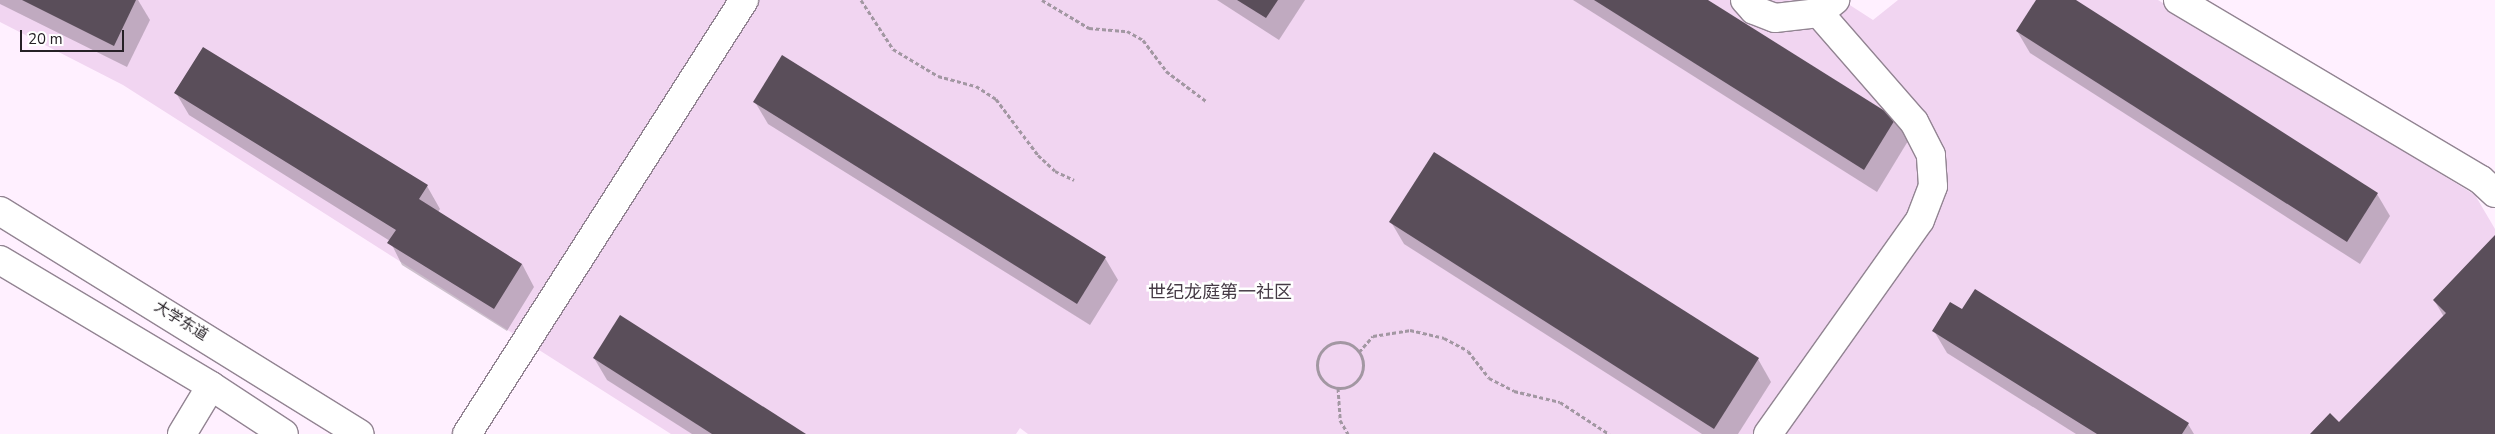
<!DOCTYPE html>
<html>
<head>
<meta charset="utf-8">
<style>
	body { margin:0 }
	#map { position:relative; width:2495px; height:434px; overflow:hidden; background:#fff0ff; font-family:"Nunito Sans","Noto Sans SC",sans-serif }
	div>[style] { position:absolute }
	.green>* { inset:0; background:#f1d5f1 }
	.shadow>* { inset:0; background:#0003 }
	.building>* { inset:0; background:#5a4e5a }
	.path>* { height:3px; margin-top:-1.5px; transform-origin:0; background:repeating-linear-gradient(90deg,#a297a2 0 4px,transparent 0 6.5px) }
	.path>.ring { margin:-1.5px; padding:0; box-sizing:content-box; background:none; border:3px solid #a297a2; border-radius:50% }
	.roads { filter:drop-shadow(1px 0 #928492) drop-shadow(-1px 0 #928492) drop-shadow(0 1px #928492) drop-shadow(0 -1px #928492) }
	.street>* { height:28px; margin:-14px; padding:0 14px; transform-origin:14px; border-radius:14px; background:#fff }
	.secondary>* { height:28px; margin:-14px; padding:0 14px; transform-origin:14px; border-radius:14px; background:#fff }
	span { translate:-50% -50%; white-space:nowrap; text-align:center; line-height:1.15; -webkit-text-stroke:5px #fff; paint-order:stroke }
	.street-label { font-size:15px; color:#262126 }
	.quarter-label { font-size:18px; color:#463b46 }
	.scale { position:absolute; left:20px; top:30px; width:104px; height:22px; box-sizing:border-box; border:2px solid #262126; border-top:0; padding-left:6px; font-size:15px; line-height:18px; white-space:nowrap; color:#262126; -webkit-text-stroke:4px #fff; paint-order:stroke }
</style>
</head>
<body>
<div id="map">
	<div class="green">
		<i style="clip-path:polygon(0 0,1842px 0,1873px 20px,1898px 0,2158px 0,2475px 195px,2495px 229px,2495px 305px,2361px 434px,1028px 434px,1020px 428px,1016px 434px,671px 434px,123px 85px,0 22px)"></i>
	</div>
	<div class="shadow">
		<i style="clip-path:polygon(0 0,138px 0,150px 20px,127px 67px,0 4px)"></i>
		<i style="clip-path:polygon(1217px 0,1305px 0,1279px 40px)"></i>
		<i style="clip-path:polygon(1573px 0,1706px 0,1895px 119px,1908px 141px,1877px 192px)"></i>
		<i style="clip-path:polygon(2037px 0,2073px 0,2377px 194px,2390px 216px,2360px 264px,2030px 53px,2017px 31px)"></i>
		<i style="clip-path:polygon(783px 57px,1105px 258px,1118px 280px,1090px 325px,768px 124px,755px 102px)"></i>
		<i style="clip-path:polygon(176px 93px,427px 186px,440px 209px,438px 212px,522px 264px,534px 287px,507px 331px,402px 265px,390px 241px,189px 115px)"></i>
		<i style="clip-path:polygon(1391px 222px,1758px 359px,1771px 382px,1738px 434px,1702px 434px,1404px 244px)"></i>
		<i style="clip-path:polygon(2495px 237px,2495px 434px,2312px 434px,2339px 424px,2444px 317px,2434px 300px)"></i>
		<i style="clip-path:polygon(1962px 311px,2188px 424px,2194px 434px,2076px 434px,1947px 353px,1934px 331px)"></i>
		<i style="clip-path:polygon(594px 358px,804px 434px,692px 434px,607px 380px)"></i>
	</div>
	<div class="building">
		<i style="clip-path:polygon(22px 0,136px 0,114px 46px)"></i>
		<i style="clip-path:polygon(1237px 0,1278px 0,1266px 18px)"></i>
		<i style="clip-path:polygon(1594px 0,1708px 0,1896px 118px,1864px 170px)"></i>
		<i style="clip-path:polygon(2036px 0,2076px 0,2378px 193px,2347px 242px,2016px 31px)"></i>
		<i style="clip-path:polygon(203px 47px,428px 185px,419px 199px,522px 264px,494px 309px,387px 243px,396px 230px,174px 93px)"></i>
		<i style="clip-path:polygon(782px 55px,1106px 257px,1077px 304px,753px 102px)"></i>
		<i style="clip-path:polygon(1434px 152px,1759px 358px,1714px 429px,1389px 222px)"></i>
		<i style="clip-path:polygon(2495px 235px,2495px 434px,2310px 434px,2330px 413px,2339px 422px,2446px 313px,2433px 300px)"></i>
		<i style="clip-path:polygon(1975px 289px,2189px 423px,2182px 434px,2097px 434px,1932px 331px,1950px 302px,1962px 309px)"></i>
		<i style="clip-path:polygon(620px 315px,806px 434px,712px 434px,593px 358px)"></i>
	</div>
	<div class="path">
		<i style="left:861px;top:0;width:59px;rotate:56.9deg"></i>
		<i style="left:893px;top:49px;width:52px;rotate:31deg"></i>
		<i style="left:938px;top:76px;width:39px;rotate:15deg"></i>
		<i style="left:976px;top:86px;width:24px;rotate:33deg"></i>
		<i style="left:996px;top:99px;width:70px;rotate:53.1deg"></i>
		<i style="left:1038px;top:155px;width:23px;rotate:43deg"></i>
		<i style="left:1055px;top:171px;width:21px;rotate:25deg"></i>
		<i style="left:1042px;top:0;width:55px;rotate:30.8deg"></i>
		<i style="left:1089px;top:28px;width:38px;rotate:5deg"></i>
		<i style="left:1127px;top:31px;width:18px;rotate:29deg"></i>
		<i style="left:1143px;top:40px;width:39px;rotate:53deg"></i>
		<i style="left:1166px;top:71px;width:50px;rotate:36.9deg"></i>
		<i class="ring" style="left:1317px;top:342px;width:43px;height:43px"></i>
		<i style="left:1359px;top:352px;width:21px;rotate:-49deg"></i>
		<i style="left:1373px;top:336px;width:37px;rotate:-9deg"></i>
		<i style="left:1410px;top:330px;width:35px;rotate:13deg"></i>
		<i style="left:1444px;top:338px;width:27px;rotate:28deg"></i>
		<i style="left:1468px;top:351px;width:34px;rotate:52deg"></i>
		<i style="left:1489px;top:378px;width:28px;rotate:27deg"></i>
		<i style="left:1514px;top:391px;width:47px;rotate:13.4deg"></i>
		<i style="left:1560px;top:402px;width:59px;rotate:33.1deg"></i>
		<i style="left:1338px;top:388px;width:32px;rotate:86deg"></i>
		<i style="left:1340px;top:420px;width:16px;rotate:60deg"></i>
	</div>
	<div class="roads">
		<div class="street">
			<i style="left:1745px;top:0;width:13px;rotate:48deg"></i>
			<i style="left:1754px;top:10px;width:22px;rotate:21deg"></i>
			<i style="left:1775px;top:18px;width:44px;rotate:-6.5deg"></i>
			<i style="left:1819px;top:13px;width:21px;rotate:-39deg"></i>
			<i style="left:2178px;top:0;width:352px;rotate:30.7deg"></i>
			<i style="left:2481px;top:180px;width:19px;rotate:43deg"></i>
			<i style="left:182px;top:434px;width:56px;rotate:-58.9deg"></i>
			<i style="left:467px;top:434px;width:515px;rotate:-57.45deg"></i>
			<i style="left:1768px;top:434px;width:262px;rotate:-54.6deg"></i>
			<i style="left:1920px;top:220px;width:36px;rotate:-69deg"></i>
			<i style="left:1933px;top:186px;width:31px;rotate:-94deg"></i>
			<i style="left:1931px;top:155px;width:37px;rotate:-117deg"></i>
			<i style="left:1914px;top:122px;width:145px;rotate:-131.1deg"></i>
		</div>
		<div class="secondary">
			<i style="left:0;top:211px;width:423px;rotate:31.8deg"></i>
			<i style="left:0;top:260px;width:246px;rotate:30.8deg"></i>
			<i style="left:211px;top:386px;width:87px;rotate:33.3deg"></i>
		</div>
	</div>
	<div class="street-label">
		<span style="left:181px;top:321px;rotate:32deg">大学东道</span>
	</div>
	<div class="quarter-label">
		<span style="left:1220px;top:292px">世纪龙庭第一社区</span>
	</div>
	<div class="scale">20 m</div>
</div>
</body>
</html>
